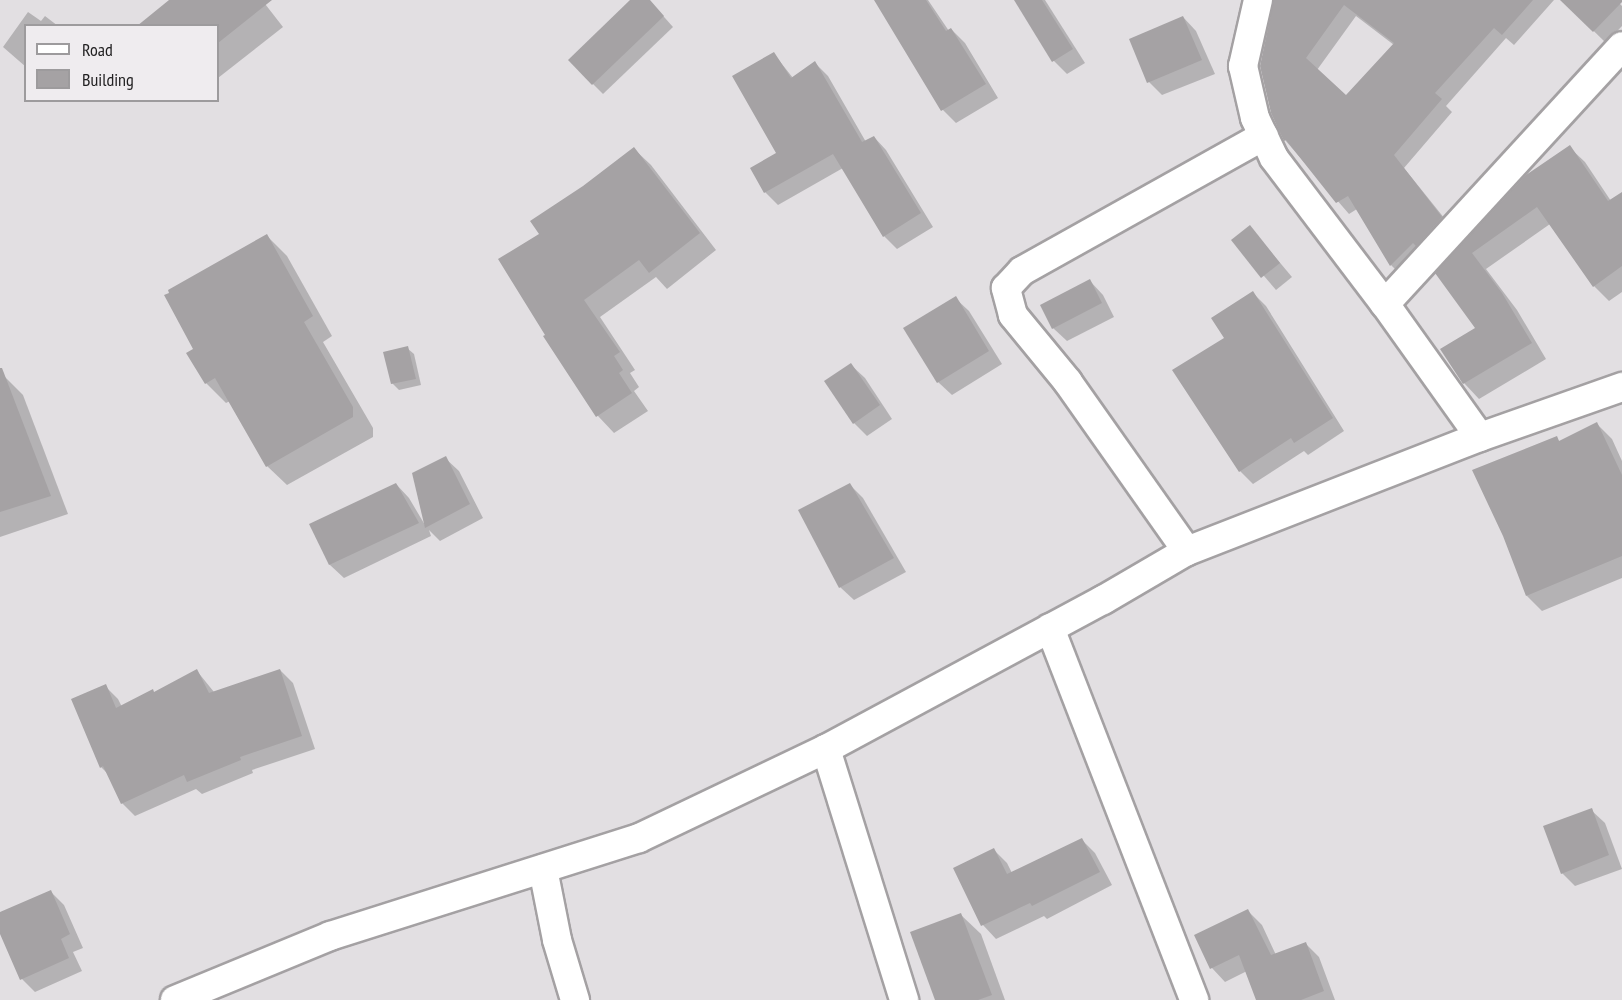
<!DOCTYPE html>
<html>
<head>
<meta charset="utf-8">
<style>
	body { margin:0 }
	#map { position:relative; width:1622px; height:1000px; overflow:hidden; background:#e2dfe2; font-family:"PT Sans Narrow",sans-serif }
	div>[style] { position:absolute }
	.shadow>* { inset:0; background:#0003 }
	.building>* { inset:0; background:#a5a2a4 }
	.roads { filter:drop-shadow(2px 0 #a4a1a3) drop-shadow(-2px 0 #a4a1a3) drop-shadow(0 2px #a4a1a3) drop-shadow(0 -2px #a4a1a3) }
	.street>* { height:28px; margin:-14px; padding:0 14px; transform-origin:14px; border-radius:14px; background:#fff }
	span { translate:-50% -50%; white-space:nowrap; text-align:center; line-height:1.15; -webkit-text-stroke:6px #efecef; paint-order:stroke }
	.legend { position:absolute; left:24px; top:24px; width:195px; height:78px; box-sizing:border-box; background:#efecef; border:2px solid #9d9b9d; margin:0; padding:8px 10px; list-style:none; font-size:18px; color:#222122 }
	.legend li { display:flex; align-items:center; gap:12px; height:30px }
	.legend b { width:30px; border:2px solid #9d9b9d }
</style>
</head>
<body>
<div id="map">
	<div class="shadow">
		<i style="clip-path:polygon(172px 0,262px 0,283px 27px,218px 78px,218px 26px)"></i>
		<i style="clip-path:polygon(632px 0,649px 0,673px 27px,603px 94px,570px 61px)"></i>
		<i style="clip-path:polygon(876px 0,928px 0,949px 31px,951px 29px,965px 43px,998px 98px,956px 123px,943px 110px)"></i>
		<i style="clip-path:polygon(1016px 0,1045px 0,1085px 63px,1067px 74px,1054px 61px)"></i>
		<i style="clip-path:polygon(evenodd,1278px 0,1554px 0,1514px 45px,1506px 38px,1446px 106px,1452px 112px,1404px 168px,1453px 229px,1402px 276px,1391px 265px,1357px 209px,1349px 214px,1285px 140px,1278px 0,1356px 16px,1394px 45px,1346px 97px,1317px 70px,1356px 16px)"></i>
		<i style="clip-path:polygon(1562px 0,1616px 0,1622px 6px,1622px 26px,1606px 43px)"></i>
		<i style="clip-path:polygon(28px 12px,41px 21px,45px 16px,58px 26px,26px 26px,26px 67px,3px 47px)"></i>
		<i style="clip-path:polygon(1183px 17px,1196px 31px,1215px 74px,1162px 95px,1149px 82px)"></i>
		<i style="clip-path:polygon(774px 54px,793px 78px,815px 63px,828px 76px,866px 142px,874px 137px,886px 150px,933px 227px,897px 249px,884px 236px,843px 168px,778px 205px,765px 192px,752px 169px,778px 154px)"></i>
		<i style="clip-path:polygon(1569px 147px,1585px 162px,1611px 201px,1622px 194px,1622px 292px,1609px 301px,1594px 286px,1550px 224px,1486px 269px,1517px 310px,1546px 359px,1479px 399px,1464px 383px,1442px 350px,1478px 328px,1437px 274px)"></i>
		<i style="clip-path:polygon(634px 149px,651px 165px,716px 250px,667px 289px,656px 277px,600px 317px,635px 370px,630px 373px,639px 387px,634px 391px,648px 411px,614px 433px,598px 416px,545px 337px,547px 336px,541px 234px,584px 188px)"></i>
		<i style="clip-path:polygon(1250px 227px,1292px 277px,1276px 290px,1233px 240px)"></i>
		<i style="clip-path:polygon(267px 236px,287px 256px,332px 336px,323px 342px,373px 428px,373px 437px,287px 485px,267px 466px,230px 401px,226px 403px,206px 383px,195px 350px)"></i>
		<i style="clip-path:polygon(1090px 281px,1103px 295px,1114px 317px,1067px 341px,1053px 328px)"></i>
		<i style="clip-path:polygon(1253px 293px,1266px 306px,1344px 431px,1308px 455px,1304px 451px,1253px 484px,1240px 471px,1174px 370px,1226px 338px)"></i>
		<i style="clip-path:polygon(955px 298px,969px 311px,1002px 364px,952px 395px,938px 382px)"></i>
		<i style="clip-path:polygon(407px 348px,414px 354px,421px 385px,399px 390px,392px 383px)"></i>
		<i style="clip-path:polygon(851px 365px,865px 378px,892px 419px,867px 436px,854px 423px)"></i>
		<i style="clip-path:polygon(5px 377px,23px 395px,68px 514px,0 537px,0 379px)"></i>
		<i style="clip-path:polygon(1597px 424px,1612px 439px,1622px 461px,1622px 578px,1542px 611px,1527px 596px,1556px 438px,1560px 442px)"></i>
		<i style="clip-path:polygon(445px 458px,459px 471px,483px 518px,440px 541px,429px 530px,431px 536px,344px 578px,330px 565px,311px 524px,396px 484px,409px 498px,425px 525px)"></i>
		<i style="clip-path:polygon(849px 484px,863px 498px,906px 572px,854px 600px,840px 587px)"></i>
		<i style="clip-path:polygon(280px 670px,293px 683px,315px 749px,252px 770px,253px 773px,202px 794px,196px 789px,135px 816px,122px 803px,108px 774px,101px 767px,105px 686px,118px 699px,122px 707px,155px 694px,197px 671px,214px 692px)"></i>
		<i style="clip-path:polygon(1591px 810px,1605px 823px,1622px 869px,1575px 886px,1562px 873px)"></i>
		<i style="clip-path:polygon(1082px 840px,1095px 853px,1112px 885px,1047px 919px,1044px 916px,996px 939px,983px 925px,955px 868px,994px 850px,1007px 863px,1012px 873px)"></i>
		<i style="clip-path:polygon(50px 891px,64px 905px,83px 948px,73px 952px,82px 971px,35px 992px,22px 979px,0 925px)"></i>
		<i style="clip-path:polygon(1248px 911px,1262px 925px,1276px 955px,1306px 944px,1319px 957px,1335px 1000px,1258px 1000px,1247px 971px,1225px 982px,1212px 968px,1196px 936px)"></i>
		<i style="clip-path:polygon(961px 915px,981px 934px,1005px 1000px,937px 1000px)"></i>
	</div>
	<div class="building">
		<i style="clip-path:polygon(169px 0,272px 0,218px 43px,218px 26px,137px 26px)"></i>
		<i style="clip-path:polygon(630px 0,650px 0,664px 16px,592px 85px,568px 60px)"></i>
		<i style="clip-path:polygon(874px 0,926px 0,946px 31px,951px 28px,986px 84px,941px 111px)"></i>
		<i style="clip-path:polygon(1014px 0,1042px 0,1073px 49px,1052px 62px)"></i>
		<i style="clip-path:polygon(evenodd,1274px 0,1533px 0,1502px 35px,1494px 28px,1435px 93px,1442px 99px,1394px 155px,1442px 217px,1416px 246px,1413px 243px,1390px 266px,1348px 196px,1336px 203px,1286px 140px,1284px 141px,1271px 113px,1260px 66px,1274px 0,1344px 5px,1394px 43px,1346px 95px,1306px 58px,1344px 5px)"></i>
		<i style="clip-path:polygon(1560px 0,1622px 0,1622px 2px,1593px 32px)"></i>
		<i style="clip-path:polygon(1183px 16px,1202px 60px,1147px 83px,1129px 39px)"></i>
		<i style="clip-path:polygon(774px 52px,791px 78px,815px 61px,862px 142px,874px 136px,921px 213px,883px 237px,833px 154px,764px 193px,750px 168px,776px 153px,732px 76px)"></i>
		<i style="clip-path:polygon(1570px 145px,1608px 201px,1622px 192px,1622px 266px,1593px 287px,1537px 207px,1472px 253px,1502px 293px,1532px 343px,1463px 384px,1440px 349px,1475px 328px,1435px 273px,1526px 175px)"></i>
		<i style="clip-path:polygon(634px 147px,700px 233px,649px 273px,639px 260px,584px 300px,620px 352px,614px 356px,623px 370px,619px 373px,632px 393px,596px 417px,543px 336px,545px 335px,498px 259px,539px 234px,530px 221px,583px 186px)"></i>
		<i style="clip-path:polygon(1250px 225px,1280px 263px,1261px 278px,1231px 240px)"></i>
		<i style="clip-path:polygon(267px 234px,313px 316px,304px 322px,353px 407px,353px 417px,266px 467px,215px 378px,205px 384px,186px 353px,193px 349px,164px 295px,169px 293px,168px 290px)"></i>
		<i style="clip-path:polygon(1090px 279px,1102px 303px,1052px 329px,1040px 305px)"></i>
		<i style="clip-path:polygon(1253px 291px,1333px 418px,1294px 443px,1291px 438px,1239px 472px,1172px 370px,1224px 338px,1211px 318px)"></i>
		<i style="clip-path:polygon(956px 296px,989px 351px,937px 383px,903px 328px)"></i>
		<i style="clip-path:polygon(408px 346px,416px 379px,391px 384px,383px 352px)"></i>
		<i style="clip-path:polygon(851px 363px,880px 405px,853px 424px,824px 381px)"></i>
		<i style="clip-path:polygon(0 368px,2px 368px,51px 496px,0 512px)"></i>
		<i style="clip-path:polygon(1597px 422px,1622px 475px,1622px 556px,1526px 596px,1503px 536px,1472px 470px,1557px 436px,1559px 441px)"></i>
		<i style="clip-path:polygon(446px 456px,470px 504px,425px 528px,412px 473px)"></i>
		<i style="clip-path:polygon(396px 483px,419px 523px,329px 565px,309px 524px)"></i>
		<i style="clip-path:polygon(850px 483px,894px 558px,839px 588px,798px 510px)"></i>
		<i style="clip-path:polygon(197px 669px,209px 693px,280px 669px,302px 736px,240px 757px,241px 760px,187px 782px,184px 775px,121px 804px,103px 766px,100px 768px,71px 699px,106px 684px,116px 708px,153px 689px,154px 692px)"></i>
		<i style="clip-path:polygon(1592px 808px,1609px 855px,1561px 874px,1543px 826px)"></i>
		<i style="clip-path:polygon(1082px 838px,1100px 872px,1032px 906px,1030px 903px,981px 926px,953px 868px,994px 848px,1007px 874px)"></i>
		<i style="clip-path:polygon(51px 890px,70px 934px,61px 939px,69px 958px,20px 980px,0 934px,0 912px)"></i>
		<i style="clip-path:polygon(1248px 909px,1271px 955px,1306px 942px,1324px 991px,1301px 1000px,1256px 1000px,1239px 955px,1210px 969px,1194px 935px)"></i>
		<i style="clip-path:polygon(961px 913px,992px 995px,978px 1000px,935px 1000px,910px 932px)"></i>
	</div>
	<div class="roads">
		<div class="street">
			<i style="left:1258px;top:0;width:68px;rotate:102.8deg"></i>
			<i style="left:1243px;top:66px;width:53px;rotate:77deg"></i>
			<i style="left:1255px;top:118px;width:44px;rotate:64.6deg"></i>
			<i style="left:1274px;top:158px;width:183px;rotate:52.8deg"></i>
			<i style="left:1385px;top:304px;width:163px;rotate:54.5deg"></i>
			<i style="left:1385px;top:304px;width:350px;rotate:-47.4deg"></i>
			<i style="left:1187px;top:551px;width:207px;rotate:-125.2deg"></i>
			<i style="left:1068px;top:382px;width:87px;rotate:-129.4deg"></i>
			<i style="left:1013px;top:315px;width:28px;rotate:-105deg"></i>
			<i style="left:1006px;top:288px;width:23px;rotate:-47deg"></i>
			<i style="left:1022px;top:271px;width:277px;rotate:-29.2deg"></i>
			<i style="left:1050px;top:628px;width:399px;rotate:68.8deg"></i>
			<i style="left:826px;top:749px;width:263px;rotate:72.7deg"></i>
			<i style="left:543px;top:869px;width:72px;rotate:78.8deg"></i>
			<i style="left:557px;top:940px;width:63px;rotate:73.3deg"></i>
			<i style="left:175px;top:1000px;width:168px;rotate:-22.4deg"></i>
			<i style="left:330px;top:936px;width:324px;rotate:-17.6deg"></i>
			<i style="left:639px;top:838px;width:207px;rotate:-25.5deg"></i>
			<i style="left:826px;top:749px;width:315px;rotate:-28.3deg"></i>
			<i style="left:1103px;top:600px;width:97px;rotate:-30.3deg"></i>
			<i style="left:1187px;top:551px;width:314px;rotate:-21.3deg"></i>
			<i style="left:1480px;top:437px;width:151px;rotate:-19.4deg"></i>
		</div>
	</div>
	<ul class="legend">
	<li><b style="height:8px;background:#fff"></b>Road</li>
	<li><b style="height:16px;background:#a5a2a4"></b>Building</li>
	</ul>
</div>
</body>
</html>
